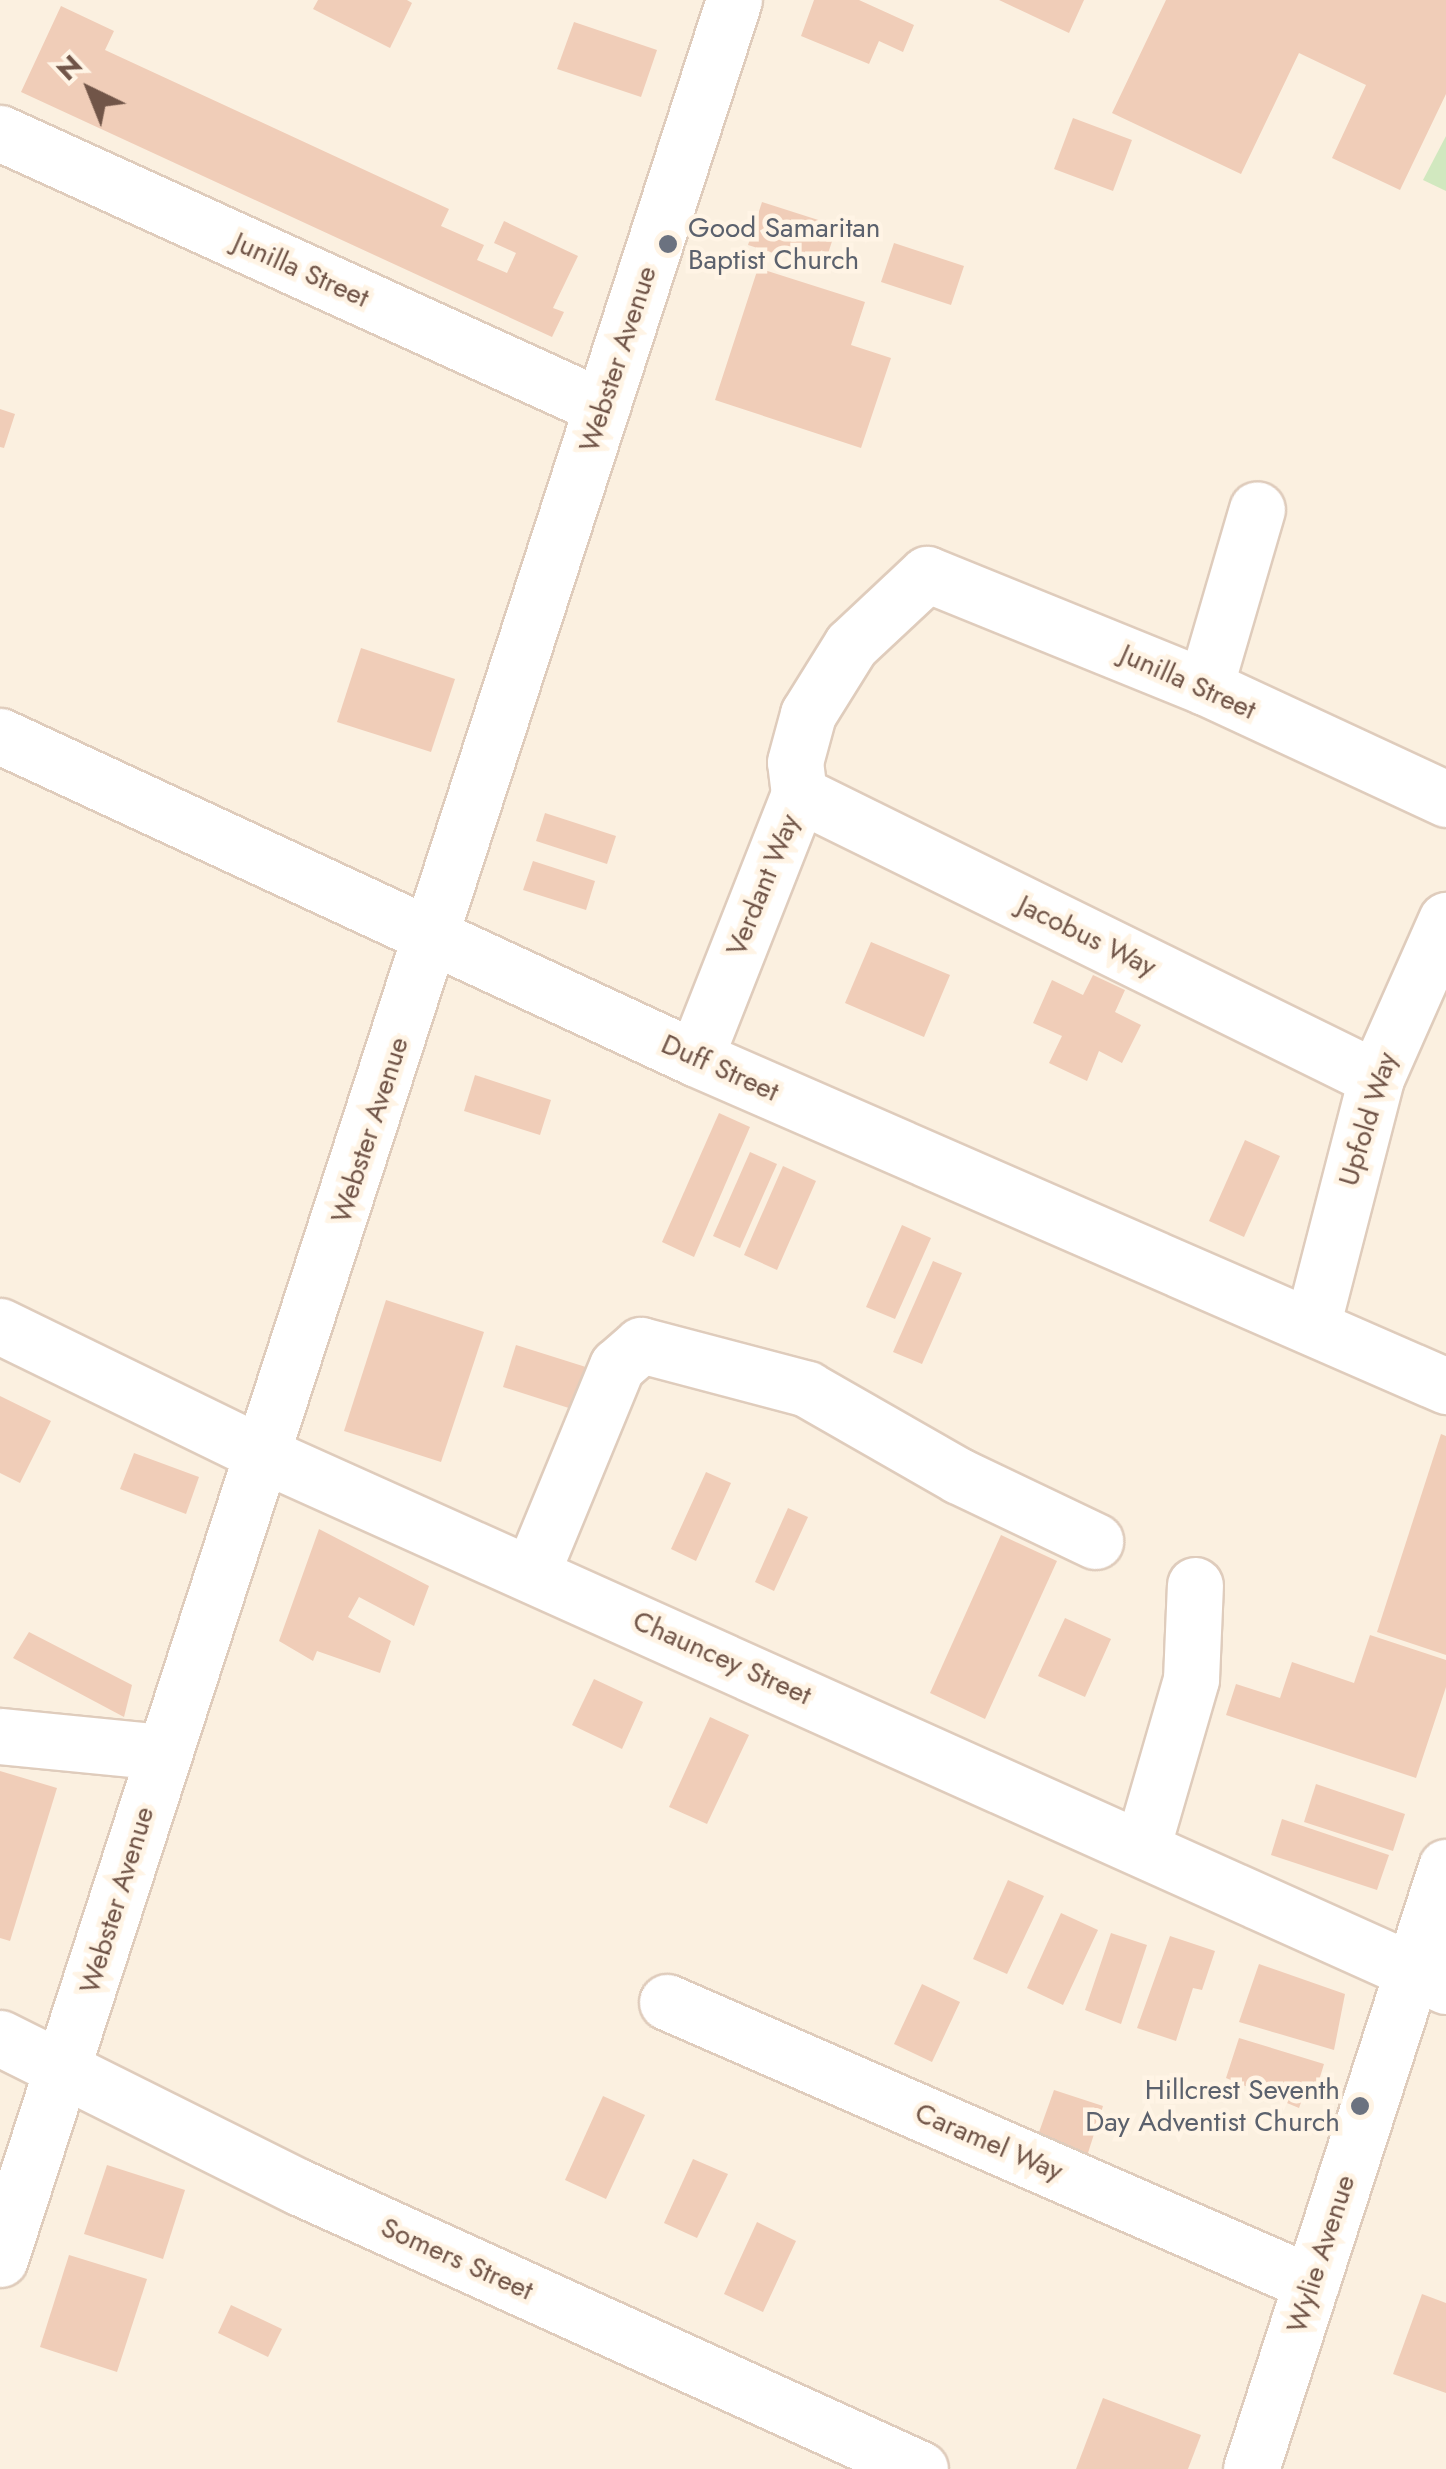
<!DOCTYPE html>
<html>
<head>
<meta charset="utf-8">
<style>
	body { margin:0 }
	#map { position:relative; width:1446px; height:2469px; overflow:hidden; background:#fbf0e0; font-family:Jost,sans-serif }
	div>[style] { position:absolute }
	.green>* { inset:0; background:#d1e8bf }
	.building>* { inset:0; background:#f0cdb8 }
	.roads { filter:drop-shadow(2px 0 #dfccbc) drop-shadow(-2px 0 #dfccbc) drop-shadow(0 2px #dfccbc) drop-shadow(0 -2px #dfccbc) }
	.minor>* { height:55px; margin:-27.5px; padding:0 27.5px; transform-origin:27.5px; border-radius:27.5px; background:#fff }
	.dots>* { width:28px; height:28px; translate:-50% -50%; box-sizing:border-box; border:5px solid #fff4e5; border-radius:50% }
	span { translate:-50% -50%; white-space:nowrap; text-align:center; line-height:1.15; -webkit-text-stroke:9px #fff4e5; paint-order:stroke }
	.worship-label { font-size:28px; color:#5b616d }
	.left { translate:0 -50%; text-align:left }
	.right { translate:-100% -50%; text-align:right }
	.street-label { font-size:28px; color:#715548 }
	.north { position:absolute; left:40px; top:40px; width:100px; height:100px; -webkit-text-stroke:8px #fff4e5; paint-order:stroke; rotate:317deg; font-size:28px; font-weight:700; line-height:40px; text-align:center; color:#715548 }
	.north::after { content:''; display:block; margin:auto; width:35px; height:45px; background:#715548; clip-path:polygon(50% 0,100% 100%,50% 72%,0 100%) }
</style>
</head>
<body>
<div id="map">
	<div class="green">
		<i style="clip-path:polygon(1446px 136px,1446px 191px,1423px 180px)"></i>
	</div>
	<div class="building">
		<i style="clip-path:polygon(318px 0,407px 0,412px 3px,390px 48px,313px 9px)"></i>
		<i style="clip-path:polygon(814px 0,859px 0,914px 25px,903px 52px,879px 41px,869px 64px,801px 36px)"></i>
		<i style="clip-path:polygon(999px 0,1084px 0,1069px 33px)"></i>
		<i style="clip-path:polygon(1166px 0,1446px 0,1446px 94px,1400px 190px,1332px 158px,1366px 85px,1299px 53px,1241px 174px,1112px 113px)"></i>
		<i style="clip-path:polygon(61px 6px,114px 31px,105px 50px,449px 209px,441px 226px,484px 245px,477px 260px,507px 273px,516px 253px,494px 243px,504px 221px,578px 256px,553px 308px,564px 312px,552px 337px,21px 92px)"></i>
		<i style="clip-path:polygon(574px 22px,657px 50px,641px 97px,557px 69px)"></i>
		<i style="clip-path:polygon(1073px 118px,1132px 140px,1113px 191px,1054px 169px)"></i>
		<i style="clip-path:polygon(762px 202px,837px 226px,823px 269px,748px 245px)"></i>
		<i style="clip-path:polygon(894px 243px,964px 266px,951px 305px,881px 282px)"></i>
		<i style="clip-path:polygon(758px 268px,865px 302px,851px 345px,891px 358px,861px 448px,715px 400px)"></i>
		<i style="clip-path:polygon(0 409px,15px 414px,4px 448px,0 447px)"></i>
		<i style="clip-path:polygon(361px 648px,455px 679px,431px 752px,337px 722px)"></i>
		<i style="clip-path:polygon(545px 813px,616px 836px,607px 864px,536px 841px)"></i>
		<i style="clip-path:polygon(533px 861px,595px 881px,586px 910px,523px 890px)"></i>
		<i style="clip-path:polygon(871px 942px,950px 975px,924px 1037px,845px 1003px)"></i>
		<i style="clip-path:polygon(1093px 975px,1125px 990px,1115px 1012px,1141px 1025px,1122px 1063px,1099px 1051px,1087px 1081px,1049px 1063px,1062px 1036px,1033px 1023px,1052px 980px,1083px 995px)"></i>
		<i style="clip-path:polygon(475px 1075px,551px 1100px,540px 1135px,464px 1111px)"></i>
		<i style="clip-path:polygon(719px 1113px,750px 1127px,694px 1257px,662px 1242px)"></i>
		<i style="clip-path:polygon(1245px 1140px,1280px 1156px,1244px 1237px,1209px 1221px)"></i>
		<i style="clip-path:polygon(750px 1152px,777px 1164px,740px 1248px,713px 1236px)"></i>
		<i style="clip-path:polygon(783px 1166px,816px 1181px,777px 1270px,744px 1255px)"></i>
		<i style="clip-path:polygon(902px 1225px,931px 1238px,895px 1319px,866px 1307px)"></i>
		<i style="clip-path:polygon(933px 1261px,962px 1273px,922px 1364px,893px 1352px)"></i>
		<i style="clip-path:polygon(386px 1300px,484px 1332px,441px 1462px,344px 1431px)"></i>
		<i style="clip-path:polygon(516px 1345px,589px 1368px,575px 1410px,503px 1387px)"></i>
		<i style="clip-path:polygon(0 1396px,51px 1421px,20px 1483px,0 1473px)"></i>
		<i style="clip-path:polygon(1441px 1434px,1446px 1436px,1446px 1655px,1377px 1632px)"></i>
		<i style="clip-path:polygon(134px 1453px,199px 1477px,186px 1514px,120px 1489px)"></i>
		<i style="clip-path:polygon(706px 1472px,731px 1483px,696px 1561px,671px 1549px)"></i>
		<i style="clip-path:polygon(788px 1508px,808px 1517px,774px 1591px,755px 1582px)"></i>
		<i style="clip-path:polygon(319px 1529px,429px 1586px,414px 1626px,359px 1597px,348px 1617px,391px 1641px,380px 1673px,317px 1651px,313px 1661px,279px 1641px)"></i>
		<i style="clip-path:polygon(1001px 1535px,1057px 1561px,985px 1719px,930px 1693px)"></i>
		<i style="clip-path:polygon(1065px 1618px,1111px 1639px,1085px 1697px,1038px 1676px)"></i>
		<i style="clip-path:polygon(29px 1632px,132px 1685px,124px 1717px,13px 1658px)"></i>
		<i style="clip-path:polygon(1370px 1635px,1446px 1660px,1446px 1687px,1416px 1778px,1226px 1715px,1236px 1684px,1280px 1698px,1292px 1662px,1354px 1683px)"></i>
		<i style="clip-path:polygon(594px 1679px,643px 1702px,622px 1749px,572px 1725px)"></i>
		<i style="clip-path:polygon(710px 1717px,749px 1735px,707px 1824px,669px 1807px)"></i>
		<i style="clip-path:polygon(0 1771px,57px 1788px,10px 1941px,0 1938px)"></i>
		<i style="clip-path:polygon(1316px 1784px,1405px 1814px,1393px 1851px,1304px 1822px)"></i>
		<i style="clip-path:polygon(1282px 1819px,1389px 1855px,1377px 1890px,1271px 1855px)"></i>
		<i style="clip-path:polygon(1008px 1880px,1044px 1896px,1007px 1974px,973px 1959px)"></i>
		<i style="clip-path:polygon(1061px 1913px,1098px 1930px,1063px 2005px,1027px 1988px)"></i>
		<i style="clip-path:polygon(1111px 1933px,1147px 1945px,1121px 2024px,1085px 2010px)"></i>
		<i style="clip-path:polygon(1170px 1936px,1215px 1951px,1202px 1990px,1193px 1988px,1176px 2041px,1137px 2028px)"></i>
		<i style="clip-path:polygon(1259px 1964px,1345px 1994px,1334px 2050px,1239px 2022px)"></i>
		<i style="clip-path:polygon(922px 1984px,960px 2002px,932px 2062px,894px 2044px)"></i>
		<i style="clip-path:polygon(1239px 2038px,1324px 2064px,1313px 2100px,1303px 2097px,1299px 2108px,1226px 2078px)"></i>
		<i style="clip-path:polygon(1054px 2090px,1103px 2106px,1087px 2156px,1038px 2135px)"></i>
		<i style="clip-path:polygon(603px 2096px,645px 2115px,606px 2199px,565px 2180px)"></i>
		<i style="clip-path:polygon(693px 2159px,728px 2174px,697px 2238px,664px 2223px)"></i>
		<i style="clip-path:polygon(107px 2165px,185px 2190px,163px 2259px,84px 2234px)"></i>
		<i style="clip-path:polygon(757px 2222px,796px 2241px,763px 2312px,724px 2294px)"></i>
		<i style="clip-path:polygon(69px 2255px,147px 2279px,117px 2372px,40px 2347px)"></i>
		<i style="clip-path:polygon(1422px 2294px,1446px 2303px,1446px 2393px,1393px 2374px)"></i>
		<i style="clip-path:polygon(231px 2305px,282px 2329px,268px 2357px,218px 2333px)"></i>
		<i style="clip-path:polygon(1103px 2398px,1201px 2435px,1188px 2469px,1076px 2469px)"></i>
	</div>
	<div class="roads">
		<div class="minor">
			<i style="left:0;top:133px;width:661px;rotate:24.47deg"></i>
			<i style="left:1205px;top:687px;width:185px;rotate:-73.7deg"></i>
			<i style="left:0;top:736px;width:766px;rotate:24.86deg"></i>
			<i style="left:695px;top:1058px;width:820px;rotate:23.59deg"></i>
			<i style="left:799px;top:794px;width:643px;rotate:26.21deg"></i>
			<i style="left:695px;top:1058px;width:284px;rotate:-68.5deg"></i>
			<i style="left:799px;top:794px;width:32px;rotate:-97deg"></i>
			<i style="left:795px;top:762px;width:50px;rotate:-74.8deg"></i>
			<i style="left:808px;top:714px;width:81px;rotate:-58.1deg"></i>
			<i style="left:851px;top:645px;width:104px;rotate:-43.1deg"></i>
			<i style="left:927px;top:574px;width:300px;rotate:22.1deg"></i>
			<i style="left:1205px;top:687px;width:266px;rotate:24.9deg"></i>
			<i style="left:0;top:1326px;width:294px;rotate:26deg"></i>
			<i style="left:264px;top:1455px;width:1296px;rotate:24.19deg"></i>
			<i style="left:1312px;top:1326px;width:256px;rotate:-75.5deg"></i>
			<i style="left:1376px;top:1078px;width:173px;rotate:-66.1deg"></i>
			<i style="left:532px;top:1572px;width:223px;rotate:-67.6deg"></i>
			<i style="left:617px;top:1366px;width:32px;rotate:-41deg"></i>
			<i style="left:641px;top:1345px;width:172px;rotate:14.8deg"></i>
			<i style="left:807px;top:1389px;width:175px;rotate:29.8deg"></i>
			<i style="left:959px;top:1476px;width:151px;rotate:25.5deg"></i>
			<i style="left:0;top:1736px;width:165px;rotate:5.6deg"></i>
			<i style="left:1142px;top:1848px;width:176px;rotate:-73.8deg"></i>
			<i style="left:1191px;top:1679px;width:94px;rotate:-87.6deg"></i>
			<i style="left:667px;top:2002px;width:703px;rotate:23.57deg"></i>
			<i style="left:0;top:2038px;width:334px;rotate:26.5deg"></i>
			<i style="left:299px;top:2187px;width:682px;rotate:24.42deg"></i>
			<i style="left:0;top:2259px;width:2375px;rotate:-72deg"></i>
			<i style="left:1251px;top:2469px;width:633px;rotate:-72.05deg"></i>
		</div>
	</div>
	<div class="dots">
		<i style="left:668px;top:244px;background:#6b7280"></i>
		<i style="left:1360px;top:2106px;background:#6b7280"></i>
	</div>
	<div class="worship-label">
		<span class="left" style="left:688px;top:244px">Good Samaritan<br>Baptist Church</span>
		<span class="right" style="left:1340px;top:2106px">Hillcrest Seventh<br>Day Adventist Church</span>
	</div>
	<div class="street-label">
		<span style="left:301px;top:270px;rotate:24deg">Junilla Street</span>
		<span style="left:618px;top:359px;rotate:-72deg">Webster Avenue</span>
		<span style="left:1188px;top:682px;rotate:24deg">Junilla Street</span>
		<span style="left:763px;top:885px;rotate:-68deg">Verdant Way</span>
		<span style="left:1087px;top:936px;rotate:26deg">Jacobus Way</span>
		<span style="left:720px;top:1068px;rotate:24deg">Duff Street</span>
		<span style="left:1368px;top:1119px;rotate:-73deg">Upfold Way</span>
		<span style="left:370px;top:1130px;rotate:-72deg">Webster Avenue</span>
		<span style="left:722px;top:1658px;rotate:24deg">Chauncey Street</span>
		<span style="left:117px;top:1900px;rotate:-73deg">Webster Avenue</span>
		<span style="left:989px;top:2142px;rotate:23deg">Caramel Way</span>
		<span style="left:1321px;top:2254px;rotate:-72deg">Wylie Avenue</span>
		<span style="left:457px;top:2259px;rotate:24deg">Somers Street</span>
	</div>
	<div class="north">N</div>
</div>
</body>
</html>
